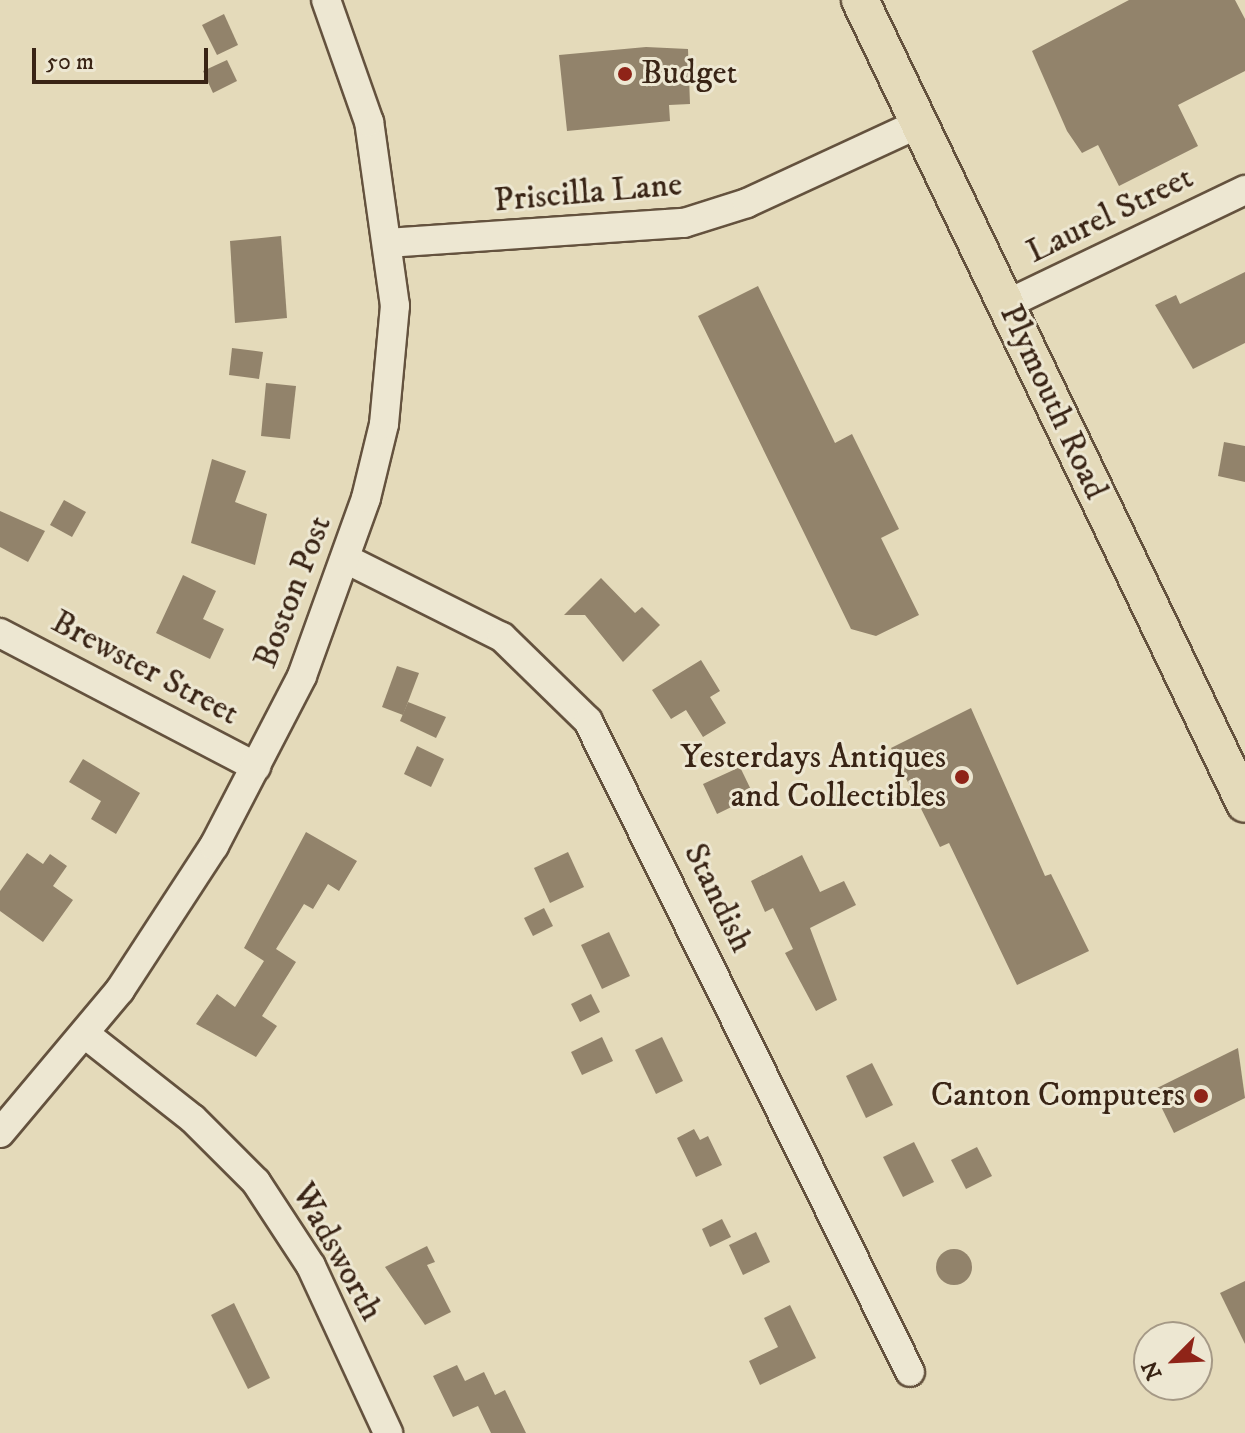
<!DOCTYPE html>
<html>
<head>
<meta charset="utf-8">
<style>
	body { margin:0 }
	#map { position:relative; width:1245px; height:1433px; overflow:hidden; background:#e4daba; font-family:"IM FELL DW Pica",serif }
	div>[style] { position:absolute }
	.building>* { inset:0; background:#92836b }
	.round { border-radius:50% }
	.roads { filter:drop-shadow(2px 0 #64523e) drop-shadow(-2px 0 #64523e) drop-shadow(0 2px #64523e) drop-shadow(0 -2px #64523e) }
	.minor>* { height:28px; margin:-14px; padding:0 14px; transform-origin:14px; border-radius:14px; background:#ede7d2 }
	.major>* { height:36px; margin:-18px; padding:0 18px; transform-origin:18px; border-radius:18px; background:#e4daba }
	.dots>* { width:22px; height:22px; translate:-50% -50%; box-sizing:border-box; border:4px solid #ede7d2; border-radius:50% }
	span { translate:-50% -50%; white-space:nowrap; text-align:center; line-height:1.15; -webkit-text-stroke:6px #ede7d2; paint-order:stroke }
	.poi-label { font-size:34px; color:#392415 }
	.left { translate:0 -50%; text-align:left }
	.right { translate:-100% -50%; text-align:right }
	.street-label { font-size:34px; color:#392415 }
	.north { position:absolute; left:1133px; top:1321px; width:80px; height:80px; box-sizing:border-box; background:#ede7d2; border:2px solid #a59986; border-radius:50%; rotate:246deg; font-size:22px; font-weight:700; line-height:32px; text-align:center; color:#392415 }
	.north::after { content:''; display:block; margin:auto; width:28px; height:36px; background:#8f2418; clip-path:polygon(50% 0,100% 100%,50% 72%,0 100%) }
	.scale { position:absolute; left:32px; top:48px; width:176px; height:36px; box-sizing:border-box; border:4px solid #392415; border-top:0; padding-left:10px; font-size:24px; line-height:28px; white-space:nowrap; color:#392415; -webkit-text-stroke:6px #ede7d2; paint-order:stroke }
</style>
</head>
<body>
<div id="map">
	<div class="building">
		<i style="clip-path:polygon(1129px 0,1235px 0,1245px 19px,1245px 71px,1178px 105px,1198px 146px,1119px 186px,1098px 145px,1082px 153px,1067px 131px,1032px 51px)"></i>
		<i style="clip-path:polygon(224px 14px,238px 45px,217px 55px,202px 25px)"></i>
		<i style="clip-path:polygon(646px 47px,688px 49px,690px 104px,669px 105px,670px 121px,567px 131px,559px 55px)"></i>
		<i style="clip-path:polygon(227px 60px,237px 81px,213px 93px,203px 71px)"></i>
		<i style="clip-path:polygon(281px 236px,287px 318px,235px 323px,230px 241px)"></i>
		<i style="clip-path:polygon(1245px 272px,1245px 343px,1193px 369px,1155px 305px,1176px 295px,1180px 304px)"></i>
		<i style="clip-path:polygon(758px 286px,835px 443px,852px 434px,899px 529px,881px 538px,919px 615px,876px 636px,851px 629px,698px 316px)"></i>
		<i style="clip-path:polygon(232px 348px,263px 352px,259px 379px,229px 375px)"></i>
		<i style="clip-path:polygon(266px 383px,296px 386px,290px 439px,261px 436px)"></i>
		<i style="clip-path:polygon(1224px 442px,1245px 446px,1245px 482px,1218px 476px)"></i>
		<i style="clip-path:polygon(212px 459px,246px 471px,235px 502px,267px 514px,255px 565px,191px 543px)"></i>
		<i style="clip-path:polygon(64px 500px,86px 512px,72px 537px,50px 525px)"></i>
		<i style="clip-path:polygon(0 511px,45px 531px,28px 562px,0 547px)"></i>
		<i style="clip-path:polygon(183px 575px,216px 591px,203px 619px,224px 629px,210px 659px,156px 633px)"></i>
		<i style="clip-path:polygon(601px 578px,635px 613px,642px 607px,660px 625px,623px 662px,585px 615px,564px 615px)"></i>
		<i style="clip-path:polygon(701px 660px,720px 691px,710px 697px,726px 723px,703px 737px,686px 710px,671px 719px,652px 690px)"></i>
		<i style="clip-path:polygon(397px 666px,419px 673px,403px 715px,382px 707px)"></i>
		<i style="clip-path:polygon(408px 702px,446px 717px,436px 738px,400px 721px)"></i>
		<i style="clip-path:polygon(971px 708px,1045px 876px,1051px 874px,1089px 951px,1017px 985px,949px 843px,940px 847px,891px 748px)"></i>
		<i style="clip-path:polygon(417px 746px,444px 759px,431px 787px,404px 774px)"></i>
		<i style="clip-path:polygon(83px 759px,140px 793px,116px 834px,91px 819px,101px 801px,69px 782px)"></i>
		<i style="clip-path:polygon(740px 767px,754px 796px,717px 814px,703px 784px)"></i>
		<i style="clip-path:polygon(306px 832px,357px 861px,339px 891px,328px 884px,313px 909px,304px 904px,276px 949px,296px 962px,262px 1016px,277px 1026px,256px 1057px,196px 1024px,217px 994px,235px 1007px,264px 961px,244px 948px)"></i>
		<i style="clip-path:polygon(568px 852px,584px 887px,550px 903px,534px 868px)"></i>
		<i style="clip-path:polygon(27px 853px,43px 864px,50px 854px,67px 866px,53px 886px,73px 900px,43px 942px,0 911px,0 891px)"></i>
		<i style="clip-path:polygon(802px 855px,820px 892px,844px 881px,856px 905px,810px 928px,837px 1000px,816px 1011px,785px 953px,793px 949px,773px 908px,765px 912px,751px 881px)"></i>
		<i style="clip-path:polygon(544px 908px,553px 926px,533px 936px,524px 918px)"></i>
		<i style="clip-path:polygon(609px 932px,630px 976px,602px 989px,581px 945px)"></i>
		<i style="clip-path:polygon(591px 994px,600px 1012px,580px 1022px,571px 1004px)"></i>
		<i style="clip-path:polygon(602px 1037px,613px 1061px,582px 1075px,571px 1052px)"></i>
		<i style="clip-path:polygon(662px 1037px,683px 1081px,656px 1094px,635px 1050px)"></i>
		<i style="clip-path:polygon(1238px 1048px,1245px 1098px,1174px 1133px,1153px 1090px)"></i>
		<i style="clip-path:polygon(872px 1063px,893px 1105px,866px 1118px,846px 1076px)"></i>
		<i style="clip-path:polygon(694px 1129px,700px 1140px,708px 1136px,722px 1165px,696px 1177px,677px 1138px)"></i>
		<i style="clip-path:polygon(914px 1142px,934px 1182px,903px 1197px,883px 1157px)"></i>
		<i style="clip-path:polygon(977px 1147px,992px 1176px,966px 1189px,951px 1160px)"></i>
		<i style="clip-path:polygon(722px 1219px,731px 1237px,710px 1247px,702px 1229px)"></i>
		<i style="clip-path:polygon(756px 1232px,770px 1262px,743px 1275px,729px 1245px)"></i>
		<i style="clip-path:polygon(427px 1246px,435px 1262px,427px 1265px,451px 1312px,425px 1325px,385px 1267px)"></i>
		<i class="round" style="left:936px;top:1249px;width:36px;height:36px"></i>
		<i style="clip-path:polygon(1245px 1281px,1245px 1344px,1220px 1293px)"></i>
		<i style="clip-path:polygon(234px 1303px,270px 1378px,248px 1389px,211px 1315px)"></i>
		<i style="clip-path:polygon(790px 1305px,816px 1358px,760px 1385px,749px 1361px,778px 1347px,764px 1318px)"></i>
		<i style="clip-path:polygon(457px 1365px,465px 1381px,484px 1372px,495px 1395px,505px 1390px,526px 1433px,491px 1433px,478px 1406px,453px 1417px,433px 1376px)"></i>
	</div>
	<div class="roads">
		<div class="minor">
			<i style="left:387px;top:243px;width:298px;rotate:-3.9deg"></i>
			<i style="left:684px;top:223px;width:66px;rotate:-17.6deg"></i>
			<i style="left:747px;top:203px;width:191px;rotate:-24.8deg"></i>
			<i style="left:1007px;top:304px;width:264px;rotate:-25.6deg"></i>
			<i style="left:346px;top:559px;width:174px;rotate:26.6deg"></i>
			<i style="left:502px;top:637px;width:120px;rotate:44.3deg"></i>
			<i style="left:588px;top:721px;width:726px;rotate:63.68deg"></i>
			<i style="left:0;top:633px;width:289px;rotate:27.6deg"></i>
			<i style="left:85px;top:1034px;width:137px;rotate:38.2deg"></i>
			<i style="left:193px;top:1119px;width:89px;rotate:45deg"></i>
			<i style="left:256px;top:1182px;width:100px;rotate:56.8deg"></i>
			<i style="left:311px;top:1266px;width:184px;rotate:65.2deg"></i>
			<i style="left:0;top:1133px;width:187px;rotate:-50deg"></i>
			<i style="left:120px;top:990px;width:172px;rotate:-56.9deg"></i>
			<i style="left:214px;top:846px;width:191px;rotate:-62.6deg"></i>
			<i style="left:302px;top:676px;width:189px;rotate:-70.2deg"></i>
			<i style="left:366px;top:498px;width:76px;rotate:-76.3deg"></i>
			<i style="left:384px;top:424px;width:119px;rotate:-84.7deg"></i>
			<i style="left:395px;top:306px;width:186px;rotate:-98deg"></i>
			<i style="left:369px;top:122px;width:129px;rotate:-109.4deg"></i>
		</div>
		<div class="major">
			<i style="left:860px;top:0;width:891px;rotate:64.41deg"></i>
		</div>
	</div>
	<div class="dots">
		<i style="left:625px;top:74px;background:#8f2418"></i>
		<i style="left:962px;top:777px;background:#8f2418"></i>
		<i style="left:1201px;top:1096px;background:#8f2418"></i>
	</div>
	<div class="poi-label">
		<span class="left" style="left:641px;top:74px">Budget</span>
		<span class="right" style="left:946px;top:777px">Yesterdays Antiques<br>and Collectibles</span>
		<span class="right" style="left:1185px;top:1096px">Canton Computers</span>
	</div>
	<div class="street-label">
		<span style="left:588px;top:193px;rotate:-5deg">Priscilla Lane</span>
		<span style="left:1110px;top:215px;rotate:-26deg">Laurel Street</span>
		<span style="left:1053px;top:402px;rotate:65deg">Plymouth Road</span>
		<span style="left:293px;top:592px;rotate:-69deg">Boston Post</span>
		<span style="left:145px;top:668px;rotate:28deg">Brewster Street</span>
		<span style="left:718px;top:898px;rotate:64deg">Standish</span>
		<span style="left:337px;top:1252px;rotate:61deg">Wadsworth</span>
	</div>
	<div class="north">N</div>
	<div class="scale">50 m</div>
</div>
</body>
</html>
